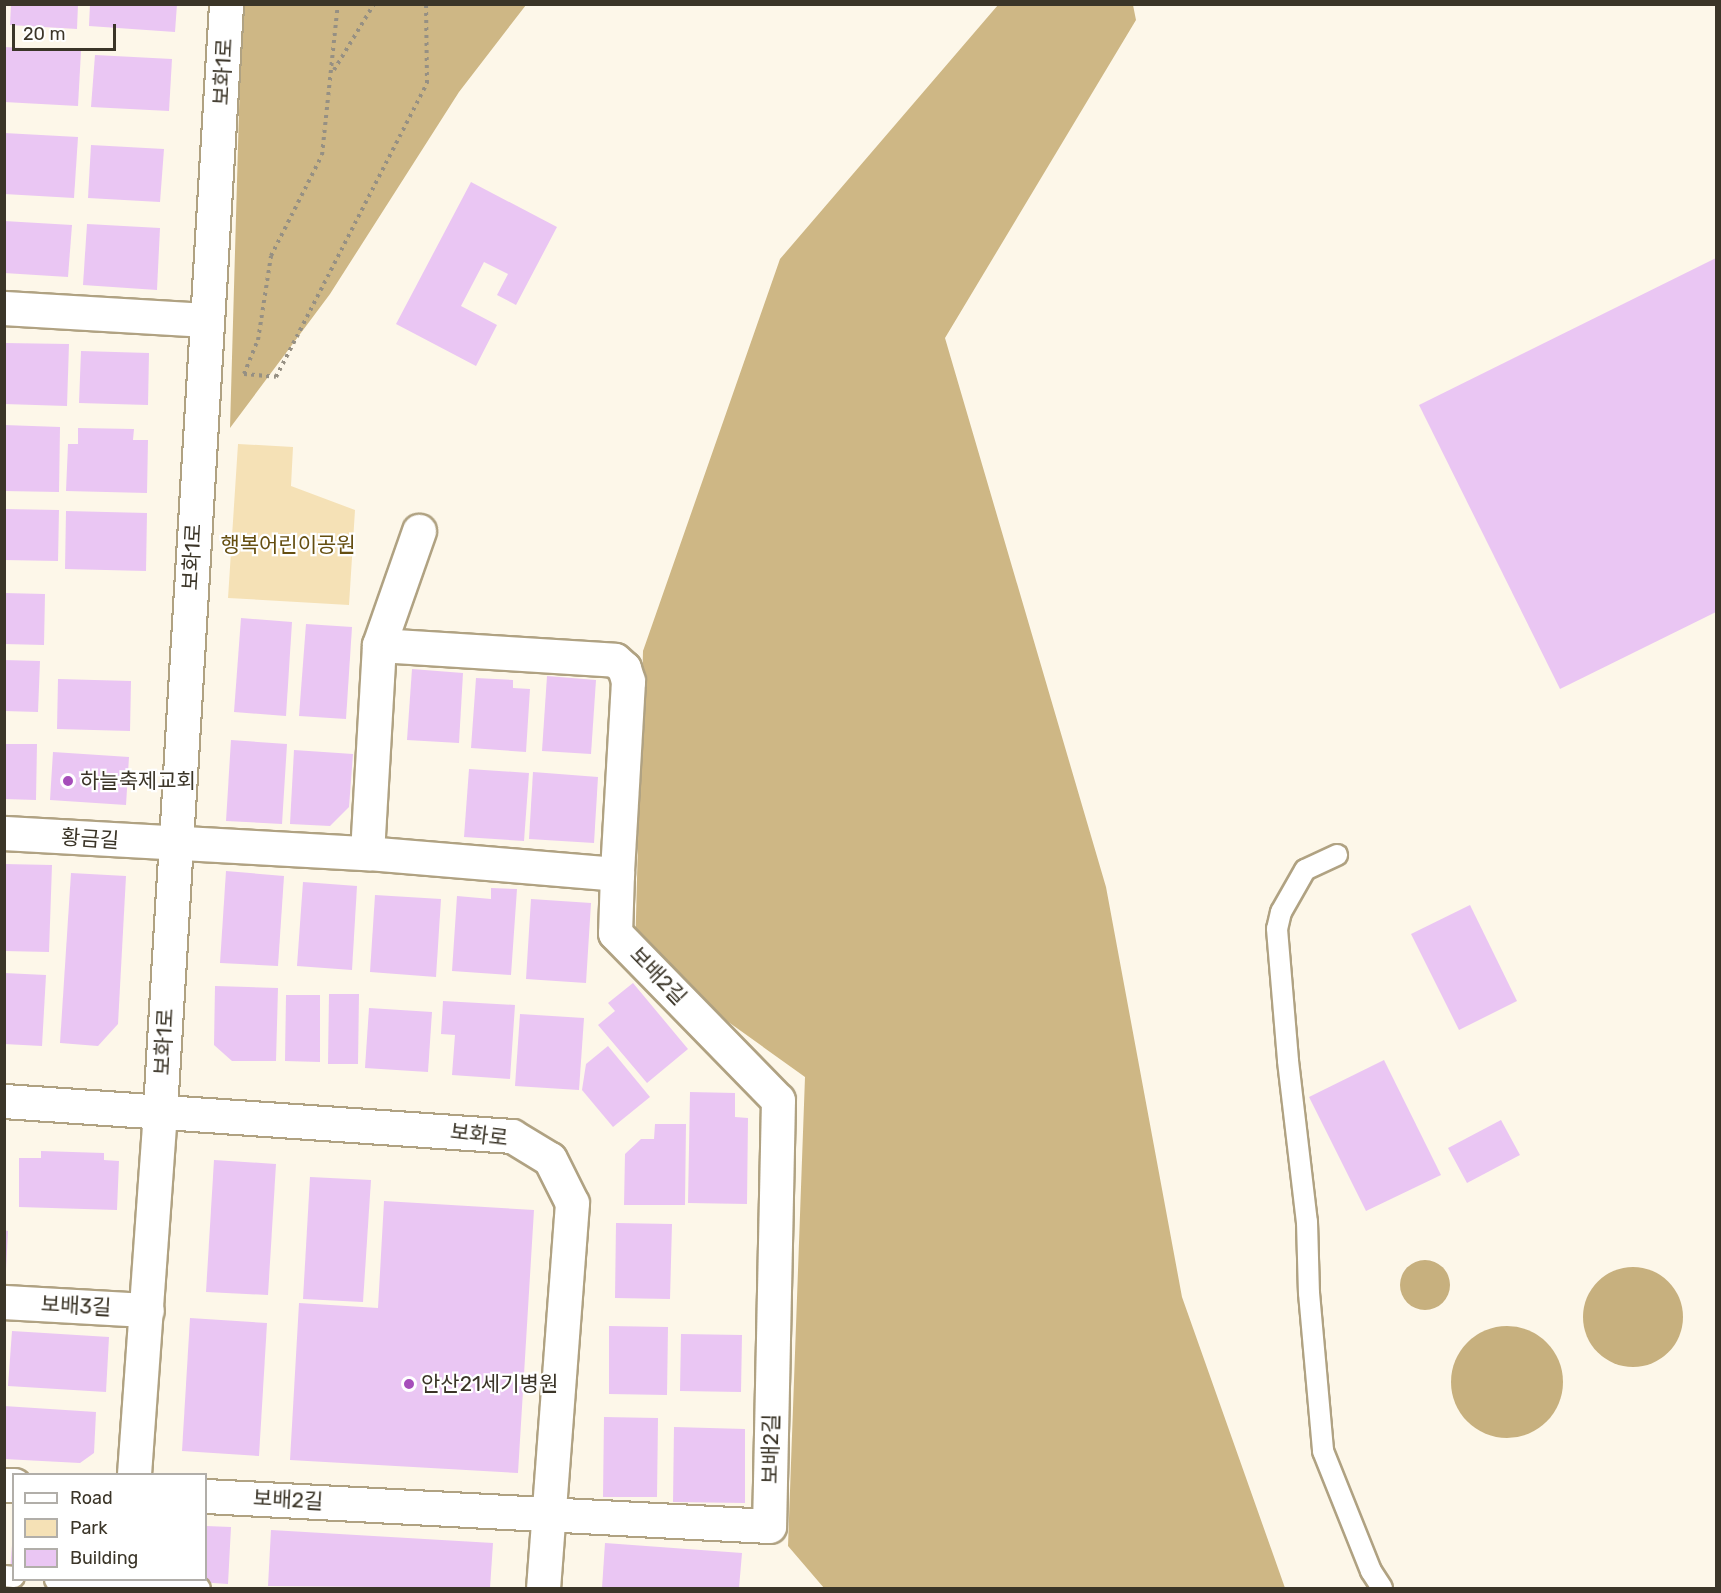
<!DOCTYPE html>
<html>
<head>
<meta charset="utf-8">
<style>
	body { margin:0 }
	#map { position:relative; width:1721px; height:1593px; overflow:hidden; background:#fdf7e9; font-family:Rubik,"Noto Sans KR",sans-serif }
	div>[style] { position:absolute }
	.green>* { inset:0; background:#f5e1b6 }
	.forest>* { inset:0; background:#ceb785 }
	.water>* { inset:0; background:#c7b07e }
	.round { border-radius:50% }
	.building>* { inset:0; background:#eac6f3 }
	.path>* { height:4px; margin-top:-2px; transform-origin:0; background:repeating-linear-gradient(90deg,#969083 0 3px,transparent 0 7.5px) }
	.roads { filter:drop-shadow(2px 0 #b0a282) drop-shadow(-2px 0 #b0a282) drop-shadow(0 2px #b0a282) drop-shadow(0 -2px #b0a282) }
	.lane>* { height:20px; margin:-10px; padding:0 10px; transform-origin:10px; border-radius:10px; background:#fff }
	.street>* { height:33px; margin:-16.5px; padding:0 16.5px; transform-origin:16.5px; border-radius:16.5px; background:#fff }
	.secondary>* { height:33px; margin:-16.5px; padding:0 16.5px; transform-origin:16.5px; border-radius:16.5px; background:#fff }
	.dots>* { width:16px; height:16px; translate:-50% -50%; box-sizing:border-box; border:3px solid #fff; border-radius:50% }
	span { translate:-50% -50%; white-space:nowrap; text-align:center; line-height:1.15; -webkit-text-stroke:4.5px #fff; paint-order:stroke }
	.street-label { font-size:21px; color:#3b3528 }
	.park-label { font-size:21px; color:#654e10 }
	.poi-label { font-size:21px; color:#3b3528 }
	.left { translate:0 -50%; text-align:left }
	.frame { position:absolute; inset:0; border:6px solid #3b3528; pointer-events:none }
	.legend { position:absolute; left:12px; top:1473px; width:195px; height:108px; box-sizing:border-box; background:#fff; border:2px solid #b1aea9; margin:0; padding:8px 10px; list-style:none; font-size:18px; color:#3b3528 }
	.legend li { display:flex; align-items:center; gap:12px; height:30px }
	.legend b { width:30px; border:2px solid #b1aea9 }
	.scale { position:absolute; left:12px; top:24px; width:104px; height:27px; box-sizing:border-box; border:3px solid #3b3528; border-top:0; padding-left:8px; font-size:18px; line-height:21px; white-space:nowrap; color:#3b3528; -webkit-text-stroke:4px #fff; paint-order:stroke }
</style>
</head>
<body>
<div id="map">
	<div class="green">
		<i style="clip-path:polygon(238px 444px,293px 447px,291px 486px,355px 510px,349px 605px,228px 598px)"></i>
	</div>
	<div class="forest">
		<i style="clip-path:polygon(242px 5px,526px 5px,459px 92px,330px 294px,230px 428px)"></i>
		<i style="clip-path:polygon(998px 5px,1133px 5px,1136px 20px,945px 338px,1106px 887px,1182px 1297px,1285px 1588px,824px 1588px,788px 1546px,805px 1077px,635px 955px,643px 651px,780px 259px)"></i>
	</div>
	<div class="water">
		<i class="round" style="left:1400px;top:1260px;width:50px;height:50px"></i>
		<i class="round" style="left:1583px;top:1267px;width:100px;height:100px"></i>
		<i class="round" style="left:1451px;top:1326px;width:112px;height:112px"></i>
	</div>
	<div class="building">
		<i style="clip-path:polygon(11px 4px,78px 4px,77px 29px,10px 25px)"></i>
		<i style="clip-path:polygon(90px 4px,177px 4px,175px 32px,89px 26px)"></i>
		<i style="clip-path:polygon(4px 47px,81px 51px,78px 106px,4px 102px)"></i>
		<i style="clip-path:polygon(95px 55px,172px 59px,169px 111px,91px 107px)"></i>
		<i style="clip-path:polygon(4px 133px,78px 137px,74px 198px,4px 194px)"></i>
		<i style="clip-path:polygon(91px 145px,164px 149px,160px 202px,88px 198px)"></i>
		<i style="clip-path:polygon(471px 182px,557px 227px,516px 305px,497px 295px,508px 274px,484px 262px,461px 306px,497px 325px,476px 366px,396px 324px)"></i>
		<i style="clip-path:polygon(4px 221px,72px 225px,68px 277px,4px 273px)"></i>
		<i style="clip-path:polygon(87px 224px,160px 228px,157px 290px,83px 285px)"></i>
		<i style="clip-path:polygon(1716px 258px,1716px 612px,1560px 689px,1419px 405px)"></i>
		<i style="clip-path:polygon(4px 343px,69px 344px,67px 406px,4px 404px)"></i>
		<i style="clip-path:polygon(81px 351px,149px 353px,148px 405px,79px 403px)"></i>
		<i style="clip-path:polygon(4px 425px,60px 427px,59px 492px,4px 491px)"></i>
		<i style="clip-path:polygon(78px 428px,134px 429px,133px 440px,148px 440px,147px 493px,66px 491px,68px 444px,78px 444px)"></i>
		<i style="clip-path:polygon(4px 509px,59px 510px,58px 561px,4px 560px)"></i>
		<i style="clip-path:polygon(66px 511px,147px 513px,146px 571px,65px 569px)"></i>
		<i style="clip-path:polygon(4px 593px,45px 594px,44px 645px,4px 644px)"></i>
		<i style="clip-path:polygon(241px 618px,292px 622px,286px 716px,234px 712px)"></i>
		<i style="clip-path:polygon(306px 624px,352px 627px,346px 719px,299px 716px)"></i>
		<i style="clip-path:polygon(4px 660px,40px 661px,38px 712px,4px 711px)"></i>
		<i style="clip-path:polygon(412px 669px,463px 673px,459px 743px,407px 740px)"></i>
		<i style="clip-path:polygon(547px 676px,596px 680px,591px 754px,542px 751px)"></i>
		<i style="clip-path:polygon(476px 678px,513px 680px,513px 688px,530px 689px,526px 752px,471px 748px)"></i>
		<i style="clip-path:polygon(58px 679px,131px 681px,130px 731px,57px 729px)"></i>
		<i style="clip-path:polygon(231px 740px,287px 744px,282px 824px,226px 821px)"></i>
		<i style="clip-path:polygon(4px 744px,37px 744px,36px 800px,4px 799px)"></i>
		<i style="clip-path:polygon(294px 750px,353px 754px,349px 807px,330px 826px,290px 824px)"></i>
		<i style="clip-path:polygon(53px 752px,129px 757px,126px 805px,50px 800px)"></i>
		<i style="clip-path:polygon(469px 769px,529px 773px,524px 841px,464px 837px)"></i>
		<i style="clip-path:polygon(533px 772px,598px 777px,594px 843px,529px 839px)"></i>
		<i style="clip-path:polygon(4px 864px,52px 865px,49px 952px,4px 951px)"></i>
		<i style="clip-path:polygon(226px 871px,284px 876px,278px 966px,220px 963px)"></i>
		<i style="clip-path:polygon(71px 873px,126px 876px,118px 1024px,98px 1046px,60px 1043px)"></i>
		<i style="clip-path:polygon(303px 882px,357px 886px,352px 970px,297px 966px)"></i>
		<i style="clip-path:polygon(491px 888px,517px 889px,511px 975px,452px 971px,457px 896px,491px 899px)"></i>
		<i style="clip-path:polygon(375px 895px,441px 899px,436px 977px,370px 972px)"></i>
		<i style="clip-path:polygon(531px 899px,591px 903px,586px 983px,526px 979px)"></i>
		<i style="clip-path:polygon(1470px 905px,1517px 1001px,1459px 1030px,1411px 934px)"></i>
		<i style="clip-path:polygon(4px 973px,46px 975px,42px 1046px,4px 1044px)"></i>
		<i style="clip-path:polygon(633px 983px,688px 1049px,647px 1083px,598px 1025px,615px 1011px,608px 1003px)"></i>
		<i style="clip-path:polygon(215px 986px,278px 988px,276px 1061px,232px 1061px,214px 1045px)"></i>
		<i style="clip-path:polygon(329px 994px,359px 994px,358px 1064px,328px 1064px)"></i>
		<i style="clip-path:polygon(286px 995px,320px 995px,320px 1062px,285px 1061px)"></i>
		<i style="clip-path:polygon(443px 1001px,515px 1005px,510px 1079px,452px 1075px,455px 1035px,441px 1034px)"></i>
		<i style="clip-path:polygon(369px 1008px,432px 1012px,428px 1072px,365px 1068px)"></i>
		<i style="clip-path:polygon(520px 1014px,584px 1018px,579px 1090px,515px 1086px)"></i>
		<i style="clip-path:polygon(608px 1046px,650px 1097px,613px 1127px,582px 1090px,586px 1064px)"></i>
		<i style="clip-path:polygon(1384px 1060px,1441px 1175px,1366px 1211px,1309px 1097px)"></i>
		<i style="clip-path:polygon(690px 1092px,735px 1093px,735px 1117px,748px 1118px,747px 1204px,688px 1203px)"></i>
		<i style="clip-path:polygon(1501px 1120px,1520px 1155px,1467px 1183px,1448px 1148px)"></i>
		<i style="clip-path:polygon(655px 1124px,686px 1124px,685px 1205px,624px 1205px,625px 1154px,641px 1139px,654px 1139px)"></i>
		<i style="clip-path:polygon(41px 1151px,104px 1153px,104px 1160px,119px 1161px,117px 1210px,19px 1207px,19px 1158px,41px 1158px)"></i>
		<i style="clip-path:polygon(214px 1160px,276px 1164px,268px 1295px,206px 1292px)"></i>
		<i style="clip-path:polygon(310px 1177px,371px 1180px,363px 1302px,303px 1299px)"></i>
		<i style="clip-path:polygon(384px 1201px,534px 1210px,518px 1473px,290px 1460px,299px 1303px,378px 1308px)"></i>
		<i style="clip-path:polygon(616px 1223px,672px 1224px,670px 1299px,615px 1298px)"></i>
		<i style="clip-path:polygon(4px 1230px,8px 1231px,6px 1269px,4px 1269px)"></i>
		<i style="clip-path:polygon(190px 1318px,267px 1323px,259px 1456px,182px 1451px)"></i>
		<i style="clip-path:polygon(609px 1326px,668px 1327px,667px 1395px,609px 1394px)"></i>
		<i style="clip-path:polygon(12px 1331px,109px 1337px,106px 1392px,8px 1386px)"></i>
		<i style="clip-path:polygon(681px 1334px,742px 1335px,741px 1392px,680px 1391px)"></i>
		<i style="clip-path:polygon(4px 1406px,96px 1412px,94px 1453px,80px 1463px,4px 1459px)"></i>
		<i style="clip-path:polygon(604px 1417px,658px 1418px,657px 1497px,603px 1497px)"></i>
		<i style="clip-path:polygon(674px 1427px,745px 1429px,745px 1503px,673px 1502px)"></i>
		<i style="clip-path:polygon(206px 1526px,231px 1527px,228px 1584px,184px 1581px,206px 1580px)"></i>
		<i style="clip-path:polygon(271px 1530px,493px 1543px,490px 1588px,268px 1586px)"></i>
		<i style="clip-path:polygon(605px 1543px,742px 1553px,739px 1588px,602px 1588px)"></i>
		<i style="clip-path:polygon(12px 1545px,14px 1545px,14px 1571px,10px 1571px)"></i>
	</div>
	<div class="path">
		<i style="left:334px;top:70px;width:77px;rotate:-58.8deg"></i>
		<i style="left:244px;top:374px;width:32px;rotate:5deg"></i>
		<i style="left:276px;top:377px;width:331px;rotate:-62.8deg"></i>
		<i style="left:427px;top:83px;width:79px;rotate:-90.7deg"></i>
		<i style="left:244px;top:374px;width:37px;rotate:-68deg"></i>
		<i style="left:258px;top:340px;width:85px;rotate:-81.2deg"></i>
		<i style="left:271px;top:256px;width:113px;rotate:-63.2deg"></i>
		<i style="left:322px;top:155px;width:152px;rotate:-84deg"></i>
	</div>
	<div class="roads">
		<div class="lane">
			<i style="left:1337px;top:855px;width:35px;rotate:155deg"></i>
			<i style="left:1305px;top:870px;width:48px;rotate:119.7deg"></i>
			<i style="left:1281px;top:912px;width:17px;rotate:103deg"></i>
			<i style="left:1277px;top:929px;width:132px;rotate:85.2deg"></i>
			<i style="left:1288px;top:1061px;width:162px;rotate:83.3deg"></i>
			<i style="left:1307px;top:1222px;width:71px;rotate:88.4deg"></i>
			<i style="left:1309px;top:1293px;width:159px;rotate:84.9deg"></i>
			<i style="left:1323px;top:1451px;width:129px;rotate:68.2deg"></i>
			<i style="left:1371px;top:1571px;width:20px;rotate:57deg"></i>
			<i style="left:4px;top:1576px;width:10px;rotate:6deg"></i>
			<i style="left:55px;top:1580px;width:145px;rotate:3.2deg"></i>
		</div>
		<div class="street">
			<i style="left:4px;top:308px;width:203px;rotate:3.4deg"></i>
			<i style="left:379px;top:645px;width:121px;rotate:-70.7deg"></i>
			<i style="left:4px;top:833px;width:364px;rotate:3.2deg"></i>
			<i style="left:367px;top:853px;width:251px;rotate:4.8deg"></i>
			<i style="left:617px;top:874px;width:59px;rotate:91.9deg"></i>
			<i style="left:615px;top:933px;width:233px;rotate:45.7deg"></i>
			<i style="left:778px;top:1100px;width:426px;rotate:91.2deg"></i>
			<i style="left:769px;top:1526px;width:564px;rotate:-176.95deg"></i>
			<i style="left:367px;top:853px;width:208px;rotate:-86.7deg"></i>
			<i style="left:379px;top:645px;width:236px;rotate:3.6deg"></i>
			<i style="left:615px;top:660px;width:12px;rotate:42deg"></i>
			<i style="left:624px;top:668px;width:14px;rotate:73deg"></i>
			<i style="left:628px;top:681px;width:193px;rotate:93.3deg"></i>
			<i style="left:4px;top:1302px;width:143px;rotate:3.2deg"></i>
			<i style="left:134px;top:1474px;width:366px;rotate:-85.9deg"></i>
			<i style="left:4px;top:1485px;width:10px"></i>
		</div>
		<div class="secondary">
			<i style="left:4px;top:1101px;width:509px;rotate:3.94deg"></i>
			<i style="left:512px;top:1136px;width:44px;rotate:31.2deg"></i>
			<i style="left:550px;top:1159px;width:49px;rotate:63.4deg"></i>
			<i style="left:572px;top:1203px;width:386px;rotate:94.3deg"></i>
			<i style="left:160px;top:1109px;width:1107px;rotate:-86.58deg"></i>
		</div>
	</div>
	<div class="dots">
		<i style="left:68px;top:781px;background:#a64eba"></i>
		<i style="left:409px;top:1384px;background:#a64eba"></i>
	</div>
	<div class="street-label">
		<span style="left:223px;top:72px;rotate:-87deg">보화1로</span>
		<span style="left:192px;top:557px;rotate:-87deg">보화1로</span>
		<span style="left:90px;top:839px;rotate:4deg">황금길</span>
		<span style="left:658px;top:976px;rotate:46deg">보배2길</span>
		<span style="left:164px;top:1042px;rotate:-87deg">보화1로</span>
		<span style="left:479px;top:1135px;rotate:7deg">보화로</span>
		<span style="left:76px;top:1306px;rotate:3deg">보배3길</span>
		<span style="left:771px;top:1449px;rotate:-89deg">보배2길</span>
		<span style="left:288px;top:1500px;rotate:3deg">보배2길</span>
	</div>
	<div class="park-label">
		<span style="left:288px;top:545px">행복어린이공원</span>
	</div>
	<div class="poi-label">
		<span class="left" style="left:80px;top:781px">하늘축제교회</span>
		<span class="left" style="left:421px;top:1384px">안산21세기병원</span>
	</div>
	<div class="frame"></div>
	<ul class="legend">
	<li><b style="height:8px;background:#fff"></b>Road</li>
	<li><b style="height:16px;background:#f5e1b6"></b>Park</li>
	<li><b style="height:16px;background:#eac6f3"></b>Building</li>
	</ul>
	<div class="scale">20 m</div>
</div>
</body>
</html>
